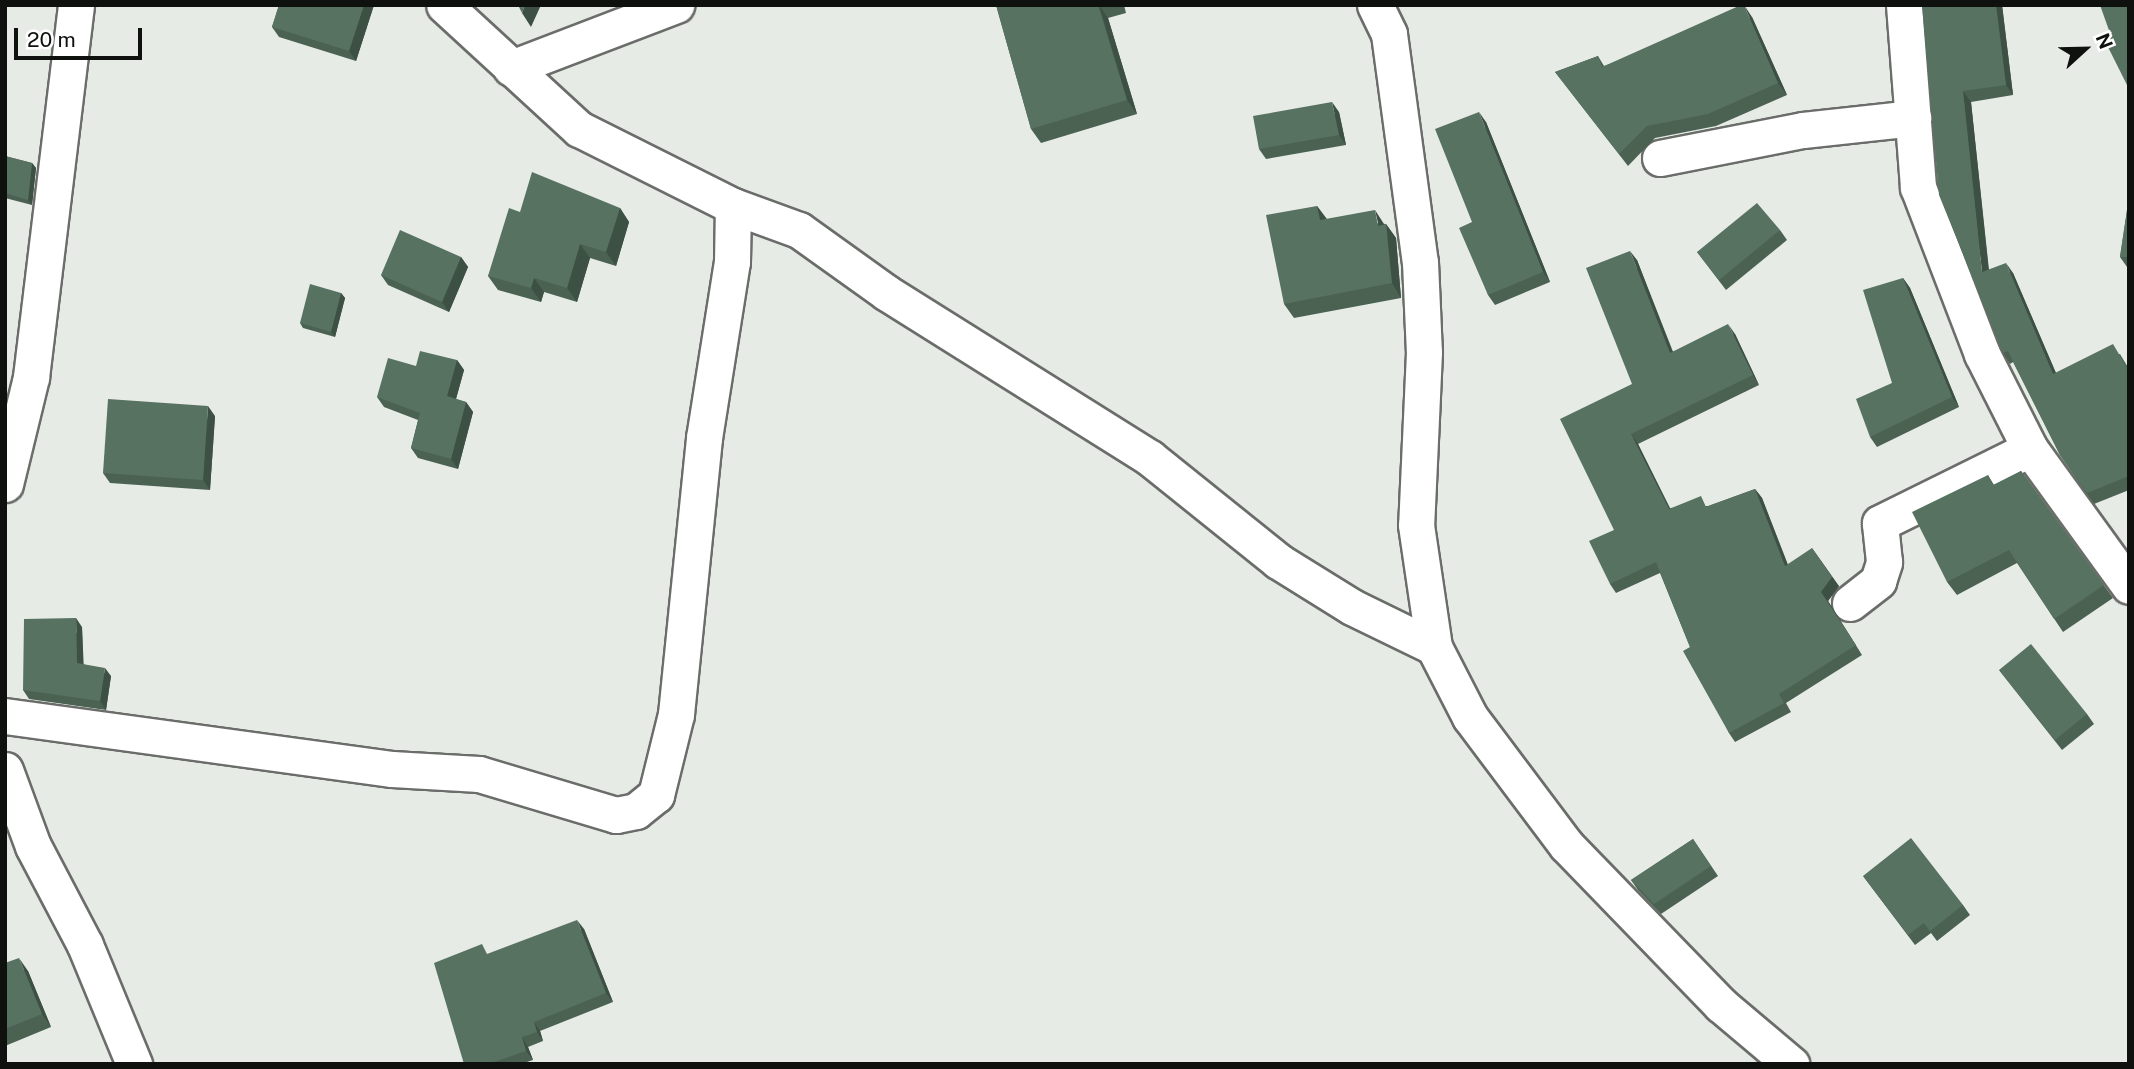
<!DOCTYPE html>
<html>
<head>
<meta charset="utf-8">
<style>
	body { margin:0 }
	#map { position:relative; width:2134px; height:1069px; overflow:hidden; background:#e7ebe6; font-family:"Public Sans",sans-serif }
	div>[style] { position:absolute }
	.roads { filter:drop-shadow(2px 0 #6a6d69) drop-shadow(-2px 0 #6a6d69) drop-shadow(0 2px #6a6d69) drop-shadow(0 -2px #6a6d69) }
	.minor>* { height:35px; margin:-17.5px; padding:0 17.5px; transform-origin:17.5px; border-radius:17.5px; background:#fff }
	.wall>* { inset:0; background:#4b6253 }
	.shaded-wall>* { inset:0; background:#3d5044 }
	.building>* { inset:0; background:#577261 }
	span { translate:-50% -50%; white-space:nowrap; text-align:center; line-height:1.15; -webkit-text-stroke:7px #fff; paint-order:stroke }
	.frame { position:absolute; inset:0; border:7px solid #0f110f; pointer-events:none }
	.north { position:absolute; left:2050px; top:14px; width:70px; height:70px; -webkit-text-stroke:5px #fff; paint-order:stroke; rotate:68deg; font-size:19px; font-weight:700; line-height:28px; text-align:center; color:#0f110f }
	.north::after { content:''; display:block; margin:auto; width:24px; height:32px; background:#0f110f; clip-path:polygon(50% 0,100% 100%,50% 72%,0 100%) }
	.scale { position:absolute; left:14px; top:28px; width:128px; height:32px; box-sizing:border-box; border:4px solid #0f110f; border-top:0; padding-left:9px; font-size:21px; line-height:24px; white-space:nowrap; color:#0f110f; -webkit-text-stroke:5px #fff; paint-order:stroke }
</style>
</head>
<body>
<div id="map">
	<div class="roads">
		<div class="minor">
			<i style="left:1375px;top:5px;width:32px;rotate:64deg"></i>
			<i style="left:1389px;top:34px;width:230px;rotate:82.3deg"></i>
			<i style="left:1420px;top:262px;width:90px;rotate:87.5deg"></i>
			<i style="left:1424px;top:352px;width:173px;rotate:92.6deg"></i>
			<i style="left:1416px;top:525px;width:123px;rotate:81.6deg"></i>
			<i style="left:1434px;top:647px;width:79px;rotate:62.8deg"></i>
			<i style="left:1470px;top:717px;width:161px;rotate:53.1deg"></i>
			<i style="left:1567px;top:846px;width:221px;rotate:45.9deg"></i>
			<i style="left:1721px;top:1005px;width:92px;rotate:40.1deg"></i>
			<i style="left:1904px;top:5px;width:183px;rotate:85.6deg"></i>
			<i style="left:1918px;top:187px;width:179px;rotate:69deg"></i>
			<i style="left:1982px;top:354px;width:106px;rotate:63.2deg"></i>
			<i style="left:2030px;top:449px;width:169px;rotate:54.1deg"></i>
			<i style="left:511px;top:68px;width:177px;rotate:-20.9deg"></i>
			<i style="left:1660px;top:158px;width:146px;rotate:-11.1deg"></i>
			<i style="left:1803px;top:130px;width:111px;rotate:-6.2deg"></i>
			<i style="left:733px;top:206px;width:70px;rotate:20deg"></i>
			<i style="left:799px;top:230px;width:108px;rotate:35.6deg"></i>
			<i style="left:887px;top:293px;width:310px;rotate:32.1deg"></i>
			<i style="left:1150px;top:458px;width:164px;rotate:38.8deg"></i>
			<i style="left:1278px;top:561px;width:87px;rotate:31.9deg"></i>
			<i style="left:1352px;top:607px;width:91px;rotate:26deg"></i>
			<i style="left:5px;top:484px;width:110px;rotate:-76.3deg"></i>
			<i style="left:31px;top:377px;width:375px;rotate:-83.1deg"></i>
			<i style="left:1850px;top:603px;width:36px;rotate:-38deg"></i>
			<i style="left:1878px;top:581px;width:20px;rotate:-72deg"></i>
			<i style="left:1884px;top:562px;width:39px;rotate:-96deg"></i>
			<i style="left:1880px;top:523px;width:167px;rotate:-26.3deg"></i>
			<i style="left:5px;top:716px;width:391px;rotate:7.8deg"></i>
			<i style="left:392px;top:769px;width:87px;rotate:3.3deg"></i>
			<i style="left:479px;top:774px;width:143px;rotate:16.7deg"></i>
			<i style="left:616px;top:815px;width:20px;rotate:-11deg"></i>
			<i style="left:636px;top:811px;width:26px;rotate:-39deg"></i>
			<i style="left:656px;top:795px;width:83px;rotate:-76.1deg"></i>
			<i style="left:676px;top:714px;width:277px;rotate:-84.2deg"></i>
			<i style="left:704px;top:438px;width:178px;rotate:-81deg"></i>
			<i style="left:732px;top:262px;width:56px;rotate:-89deg"></i>
			<i style="left:733px;top:206px;width:172px;rotate:-153.4deg"></i>
			<i style="left:579px;top:129px;width:183px;rotate:-137.4deg"></i>
			<i style="left:5px;top:770px;width:81px;rotate:69.8deg"></i>
			<i style="left:33px;top:846px;width:112px;rotate:62.3deg"></i>
			<i style="left:85px;top:945px;width:129px;rotate:67.6deg"></i>
		</div>
	</div>
	<div class="wall">
		<i style="clip-path:polygon(279px 5px,374px 5px,356px 61px,279px 37px,272px 27px)"></i>
		<i style="clip-path:polygon(996px 5px,1124px 5px,1126px 13px,1108px 18px,1137px 114px,1041px 143px,1031px 129px)"></i>
		<i style="clip-path:polygon(1922px 5px,2002px 5px,2013px 95px,1971px 102px,1989px 270px,2013px 273px,2056px 373px,2120px 354px,2129px 369px,2129px 490px,2094px 504px,2060px 455px,2013px 362px,2010px 364px,2003px 353px)"></i>
		<i style="clip-path:polygon(1752px 17px,1787px 95px,1716px 126px,1655px 138px,1628px 166px,1555px 72px,1598px 56px,1604px 66px)"></i>
		<i style="clip-path:polygon(1339px 112px,1346px 145px,1266px 159px,1259px 149px)"></i>
		<i style="clip-path:polygon(1486px 122px,1550px 282px,1495px 305px,1488px 295px,1472px 222px)"></i>
		<i style="clip-path:polygon(5px 156px,32px 163px,36px 168px,32px 205px,5px 198px)"></i>
		<i style="clip-path:polygon(2129px 197px,2129px 267px,2127px 267px,2120px 257px)"></i>
		<i style="clip-path:polygon(1317px 206px,1327px 219px,1386px 224px,1396px 238px,1401px 298px,1294px 318px,1284px 304px)"></i>
		<i style="clip-path:polygon(620px 208px,629px 222px,616px 266px,590px 258px,577px 302px,544px 292px,541px 302px,498px 290px,488px 276px,520px 212px)"></i>
		<i style="clip-path:polygon(1780px 230px,1787px 240px,1726px 290px,1697px 252px)"></i>
		<i style="clip-path:polygon(461px 257px,468px 267px,449px 312px,388px 285px,381px 275px)"></i>
		<i style="clip-path:polygon(1637px 260px,1672px 352px,1735px 334px,1759px 385px,1638px 444px,1670px 508px,1708px 506px,1755px 489px,1762px 498px,1787px 564px,1839px 586px,1828px 601px,1862px 655px,1786px 703px,1791px 712px,1735px 742px,1729px 733px,1690px 647px,1660px 573px,1616px 593px,1610px 584px,1614px 530px,1632px 384px)"></i>
		<i style="clip-path:polygon(1903px 278px,1910px 288px,1959px 407px,1877px 447px,1870px 437px,1892px 383px)"></i>
		<i style="clip-path:polygon(341px 293px,345px 298px,335px 337px,303px 328px,300px 323px)"></i>
		<i style="clip-path:polygon(457px 360px,464px 370px,456px 399px,466px 402px,473px 412px,458px 469px,418px 458px,411px 448px,418px 420px,384px 407px,377px 397px,416px 366px)"></i>
		<i style="clip-path:polygon(215px 416px,210px 490px,110px 483px,103px 473px)"></i>
		<i style="clip-path:polygon(2021px 471px,2113px 598px,2063px 632px,2017px 563px,1957px 595px,1947px 582px,1988px 475px,1994px 485px)"></i>
		<i style="clip-path:polygon(82px 627px,83px 664px,111px 676px,106px 710px,29px 699px,23px 690px)"></i>
		<i style="clip-path:polygon(1999px 670px,2087px 714px,2094px 724px,2062px 750px)"></i>
		<i style="clip-path:polygon(1693px 839px,1718px 876px,1661px 914px,1638px 890px,1631px 880px)"></i>
		<i style="clip-path:polygon(1863px 876px,1963px 905px,1970px 915px,1937px 941px,1931px 933px,1915px 945px)"></i>
		<i style="clip-path:polygon(584px 929px,613px 1002px,540px 1031px,543px 1041px,528px 1047px,533px 1060px,521px 1064px,464px 1064px,489px 954px)"></i>
		<i style="clip-path:polygon(5px 963px,28px 971px,51px 1027px,5px 1046px)"></i>
	</div>
	<div class="shaded-wall">
		<i style="clip-path:polygon(364px 5px,374px 5px,356px 61px,349px 51px)"></i>
		<i style="clip-path:polygon(525px 5px,541px 5px,531px 27px,522px 13px)"></i>
		<i style="clip-path:polygon(1099px 5px,1108px 18px,1137px 114px,1127px 100px)"></i>
		<i style="clip-path:polygon(1744px 5px,1752px 17px,1787px 95px,1778px 83px)"></i>
		<i style="clip-path:polygon(1996px 5px,2002px 5px,2013px 95px,2006px 85px)"></i>
		<i style="clip-path:polygon(1963px 91px,1971px 102px,1990px 283px,1982px 272px)"></i>
		<i style="clip-path:polygon(1332px 102px,1339px 112px,1346px 145px,1339px 135px)"></i>
		<i style="clip-path:polygon(1479px 112px,1486px 122px,1550px 282px,1543px 272px)"></i>
		<i style="clip-path:polygon(32px 163px,36px 168px,32px 205px,28px 200px)"></i>
		<i style="clip-path:polygon(1317px 206px,1327px 220px,1320px 220px)"></i>
		<i style="clip-path:polygon(620px 208px,629px 222px,616px 266px,606px 252px)"></i>
		<i style="clip-path:polygon(1375px 210px,1384px 224px,1388px 239px,1386px 224px,1396px 238px,1401px 298px,1392px 283px)"></i>
		<i style="clip-path:polygon(580px 244px,590px 258px,577px 302px,567px 288px)"></i>
		<i style="clip-path:polygon(1630px 251px,1637px 260px,1677px 362px,1670px 353px)"></i>
		<i style="clip-path:polygon(461px 257px,468px 267px,449px 312px,442px 302px)"></i>
		<i style="clip-path:polygon(2006px 263px,2013px 273px,2061px 385px,2053px 374px)"></i>
		<i style="clip-path:polygon(534px 278px,544px 292px,541px 302px,531px 288px)"></i>
		<i style="clip-path:polygon(1903px 278px,1910px 288px,1959px 407px,1952px 397px)"></i>
		<i style="clip-path:polygon(341px 293px,345px 298px,335px 337px,331px 332px)"></i>
		<i style="clip-path:polygon(1728px 324px,1735px 334px,1759px 385px,1753px 375px)"></i>
		<i style="clip-path:polygon(457px 360px,464px 370px,454px 406px,447px 396px)"></i>
		<i style="clip-path:polygon(466px 402px,473px 412px,458px 469px,451px 459px)"></i>
		<i style="clip-path:polygon(208px 406px,215px 416px,210px 490px,203px 480px)"></i>
		<i style="clip-path:polygon(1631px 434px,1638px 444px,1675px 519px,1669px 509px)"></i>
		<i style="clip-path:polygon(1755px 489px,1762px 498px,1792px 575px,1785px 566px)"></i>
		<i style="clip-path:polygon(1812px 548px,1839px 586px,1828px 601px,1862px 655px,1821px 592px)"></i>
		<i style="clip-path:polygon(76px 618px,82px 627px,84px 672px,77px 663px)"></i>
		<i style="clip-path:polygon(105px 668px,111px 676px,106px 710px,100px 701px)"></i>
		<i style="clip-path:polygon(577px 920px,584px 929px,613px 1002px,606px 993px)"></i>
		<i style="clip-path:polygon(19px 958px,28px 971px,51px 1027px,42px 1014px)"></i>
		<i style="clip-path:polygon(534px 1022px,540px 1031px,543px 1041px,537px 1032px)"></i>
		<i style="clip-path:polygon(522px 1037px,528px 1047px,533px 1060px,526px 1051px)"></i>
	</div>
	<div class="building">
		<i style="clip-path:polygon(279px 5px,364px 5px,349px 51px,272px 27px)"></i>
		<i style="clip-path:polygon(518px 5px,525px 5px,522px 13px)"></i>
		<i style="clip-path:polygon(996px 5px,1098px 5px,1127px 100px,1031px 129px)"></i>
		<i style="clip-path:polygon(1741px 5px,1744px 5px,1778px 83px,1708px 114px,1647px 126px,1619px 154px,1555px 72px,1598px 56px,1602px 67px)"></i>
		<i style="clip-path:polygon(1922px 5px,1996px 5px,2006px 85px,1963px 91px,1982px 272px,2006px 263px,2053px 374px,2113px 344px,2129px 371px,2129px 476px,2087px 493px,2060px 455px,2008px 351px,2003px 353px,1939px 195px)"></i>
		<i style="clip-path:polygon(2100px 5px,2129px 5px,2129px 89px,2104px 39px,2111px 36px)"></i>
		<i style="clip-path:polygon(1332px 102px,1339px 135px,1259px 149px,1253px 116px)"></i>
		<i style="clip-path:polygon(1479px 112px,1543px 272px,1488px 295px,1459px 228px,1472px 222px,1435px 129px)"></i>
		<i style="clip-path:polygon(5px 156px,32px 163px,28px 200px,5px 193px)"></i>
		<i style="clip-path:polygon(532px 172px,620px 208px,606px 252px,580px 244px,567px 288px,534px 278px,531px 288px,488px 276px,509px 208px,520px 212px)"></i>
		<i style="clip-path:polygon(2129px 197px,2129px 257px,2120px 257px)"></i>
		<i style="clip-path:polygon(1757px 203px,1780px 230px,1719px 280px,1697px 252px)"></i>
		<i style="clip-path:polygon(1317px 206px,1320px 220px,1375px 210px,1378px 226px,1386px 224px,1392px 283px,1284px 304px,1266px 215px)"></i>
		<i style="clip-path:polygon(400px 230px,461px 257px,442px 302px,381px 275px)"></i>
		<i style="clip-path:polygon(1630px 251px,1670px 353px,1728px 324px,1753px 375px,1631px 434px,1669px 509px,1701px 496px,1706px 507px,1755px 489px,1785px 566px,1812px 548px,1832px 577px,1821px 592px,1856px 645px,1779px 694px,1784px 703px,1729px 733px,1683px 651px,1690px 647px,1656px 562px,1610px 584px,1589px 541px,1614px 530px,1560px 419px,1632px 384px,1586px 268px)"></i>
		<i style="clip-path:polygon(1903px 278px,1952px 397px,1870px 437px,1856px 399px,1892px 383px,1863px 290px)"></i>
		<i style="clip-path:polygon(310px 284px,341px 293px,331px 332px,300px 323px)"></i>
		<i style="clip-path:polygon(420px 351px,457px 360px,447px 396px,466px 402px,451px 459px,411px 448px,420px 413px,377px 397px,388px 358px,416px 366px)"></i>
		<i style="clip-path:polygon(108px 399px,208px 406px,203px 480px,103px 473px)"></i>
		<i style="clip-path:polygon(2021px 471px,2104px 585px,2054px 619px,2009px 550px,1947px 582px,1912px 512px,1988px 475px,1993px 485px)"></i>
		<i style="clip-path:polygon(76px 618px,77px 663px,105px 668px,100px 701px,23px 690px,24px 619px)"></i>
		<i style="clip-path:polygon(2031px 644px,2087px 714px,2055px 740px,1999px 670px)"></i>
		<i style="clip-path:polygon(1911px 838px,1963px 905px,1930px 931px,1924px 923px,1908px 935px,1863px 876px)"></i>
		<i style="clip-path:polygon(1693px 839px,1711px 866px,1654px 904px,1631px 880px)"></i>
		<i style="clip-path:polygon(577px 920px,606px 993px,534px 1022px,537px 1032px,522px 1037px,526px 1051px,488px 1064px,464px 1064px,434px 963px,482px 944px,487px 954px)"></i>
		<i style="clip-path:polygon(19px 958px,42px 1014px,5px 1029px,5px 963px)"></i>
	</div>
	<div class="frame"></div>
	<div class="north">N</div>
	<div class="scale">20 m</div>
</div>
</body>
</html>
